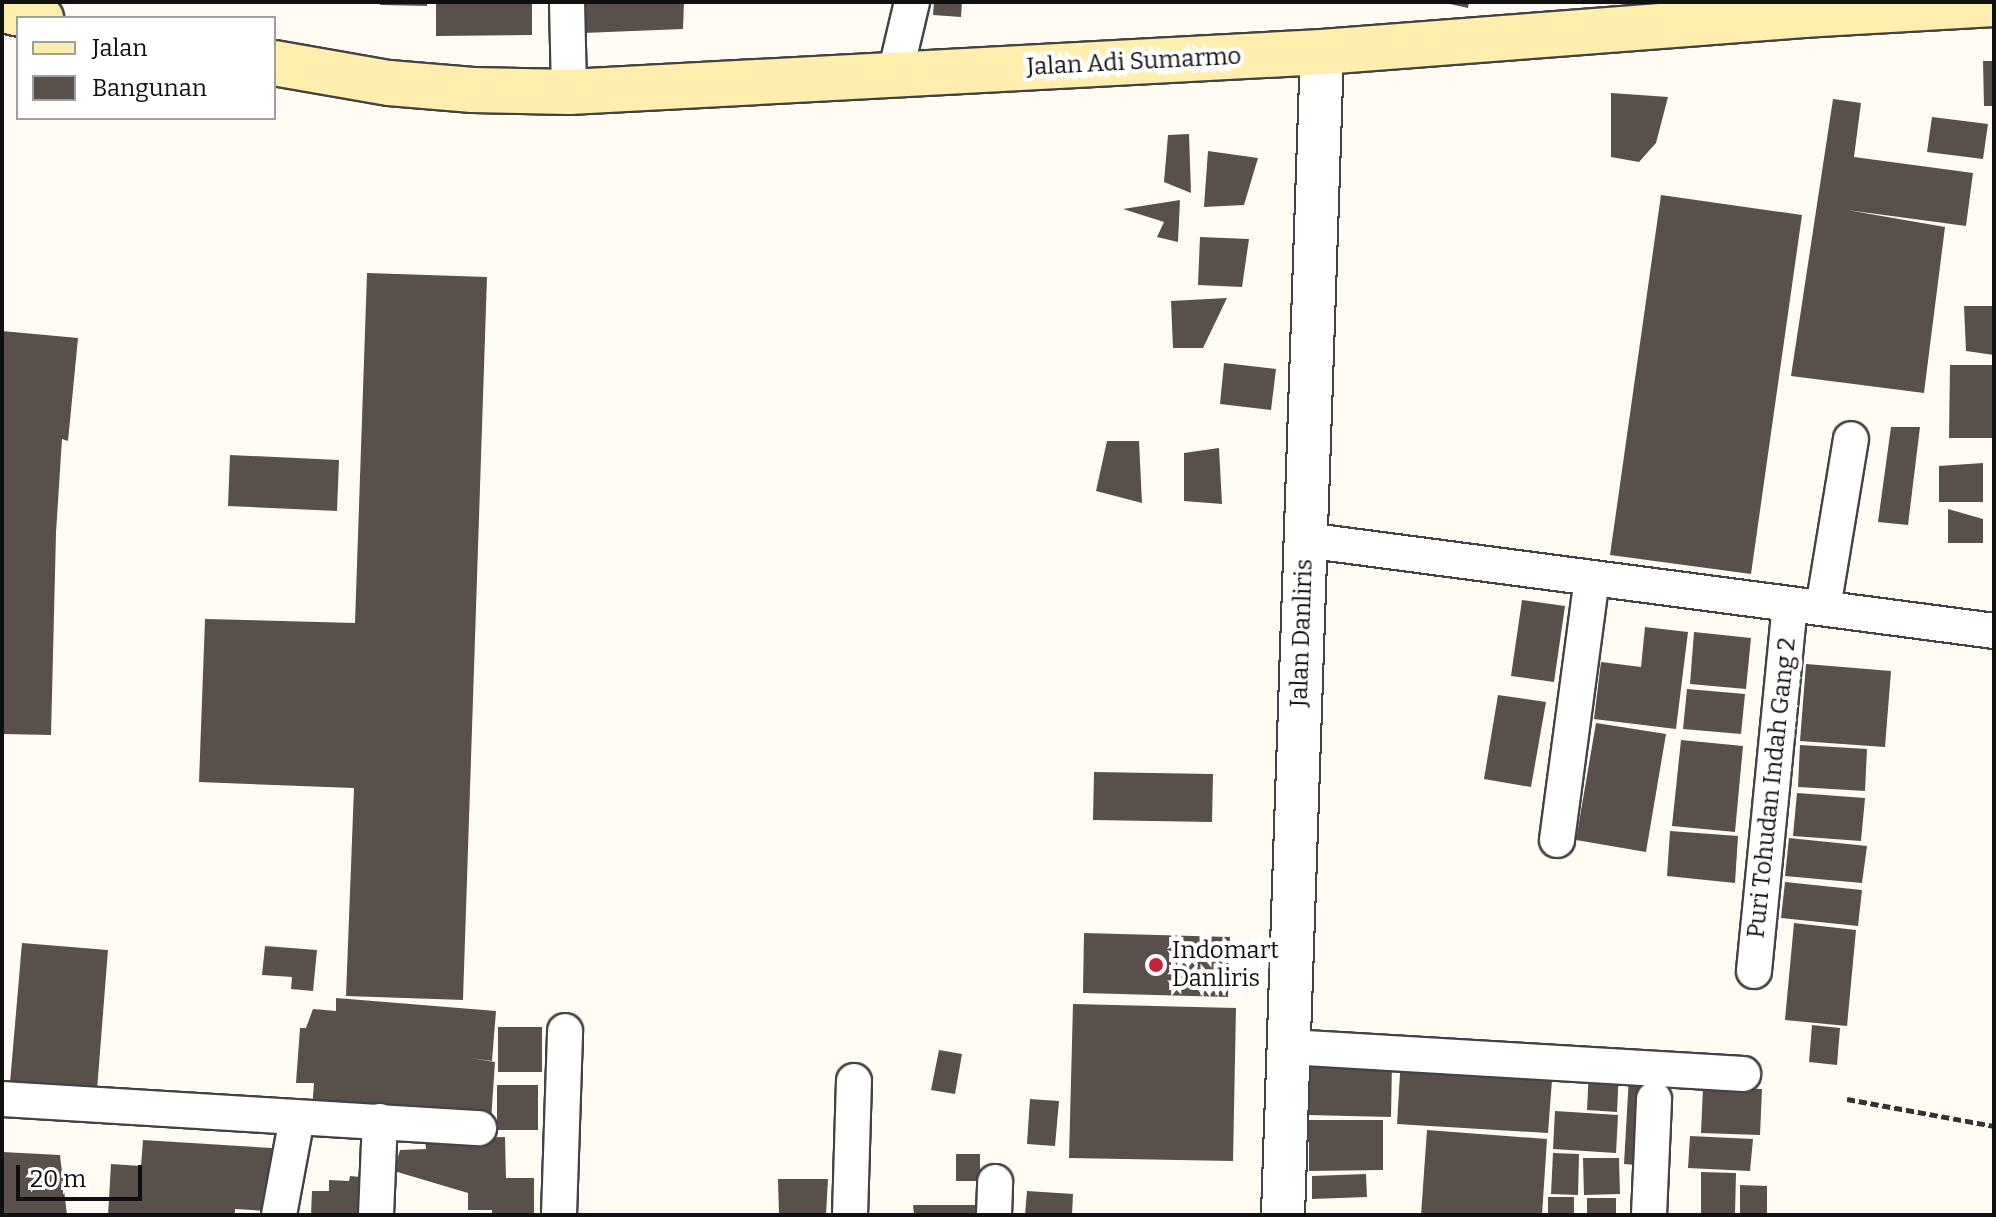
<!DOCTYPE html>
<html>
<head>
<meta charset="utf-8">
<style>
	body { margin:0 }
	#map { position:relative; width:1996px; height:1217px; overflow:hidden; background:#fffbf3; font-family:Bitter,serif }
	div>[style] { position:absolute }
	.building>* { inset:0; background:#59504c }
	.path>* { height:5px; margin-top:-2.5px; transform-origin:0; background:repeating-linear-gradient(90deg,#323232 0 8px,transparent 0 12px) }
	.roads { filter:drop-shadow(2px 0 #434343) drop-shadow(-2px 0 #434343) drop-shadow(0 2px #434343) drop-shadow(0 -2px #434343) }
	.minor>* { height:34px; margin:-17px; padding:0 17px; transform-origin:17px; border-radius:17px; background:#fff }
	.tertiary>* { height:42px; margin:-21px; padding:0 21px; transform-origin:21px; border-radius:21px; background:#fff }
	.secondary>* { height:44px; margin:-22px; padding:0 22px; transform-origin:22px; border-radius:22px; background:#ffeeae }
	.dots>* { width:22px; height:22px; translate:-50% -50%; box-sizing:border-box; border:4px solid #fff; border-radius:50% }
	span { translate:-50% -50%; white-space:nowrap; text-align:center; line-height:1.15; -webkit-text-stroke:8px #fff; paint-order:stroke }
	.street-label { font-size:24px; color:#101010 }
	.poi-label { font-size:24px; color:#101010 }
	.left { translate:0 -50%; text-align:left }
	.frame { position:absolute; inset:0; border:4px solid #101010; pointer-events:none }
	.legend { position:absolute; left:16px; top:16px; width:260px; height:104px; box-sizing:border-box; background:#fff; border:2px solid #9f9f9f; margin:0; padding:10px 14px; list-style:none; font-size:24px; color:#101010 }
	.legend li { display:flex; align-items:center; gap:16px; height:40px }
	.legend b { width:40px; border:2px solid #9f9f9f }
	.scale { position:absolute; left:16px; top:1165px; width:126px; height:36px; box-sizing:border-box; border:4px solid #101010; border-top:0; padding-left:10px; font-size:24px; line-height:28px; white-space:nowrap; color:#101010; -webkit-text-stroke:6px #fff; paint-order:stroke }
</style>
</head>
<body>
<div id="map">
	<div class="building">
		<i style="clip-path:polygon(380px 2px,427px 2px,427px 6px,380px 5px)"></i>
		<i style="clip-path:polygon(436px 2px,532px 2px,532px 35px,436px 36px)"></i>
		<i style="clip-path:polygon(582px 2px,684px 2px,683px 29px,583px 33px)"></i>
		<i style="clip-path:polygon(934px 2px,962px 2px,961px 17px,933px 15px)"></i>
		<i style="clip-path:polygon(1441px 2px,1469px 2px,1468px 8px)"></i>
		<i style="clip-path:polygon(1983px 61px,1994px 61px,1994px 106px,1984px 106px)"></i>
		<i style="clip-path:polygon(1611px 93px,1668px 97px,1656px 143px,1639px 162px,1611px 157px)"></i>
		<i style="clip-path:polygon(1833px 99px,1861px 103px,1854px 157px,1973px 173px,1966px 226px,1847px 210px,1945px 227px,1924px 393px,1791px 376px)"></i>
		<i style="clip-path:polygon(1932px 117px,1988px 124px,1983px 159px,1927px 152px)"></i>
		<i style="clip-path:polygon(1189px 134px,1191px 193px,1164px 182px,1168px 135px)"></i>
		<i style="clip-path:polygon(1208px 151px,1258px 158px,1244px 205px,1204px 207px)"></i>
		<i style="clip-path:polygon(1661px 195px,1802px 215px,1751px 574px,1610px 555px)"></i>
		<i style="clip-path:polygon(1180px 200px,1178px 242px,1157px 237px,1164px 222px,1123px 209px)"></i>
		<i style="clip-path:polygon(1200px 237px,1249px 239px,1242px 287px,1198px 285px)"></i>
		<i style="clip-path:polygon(367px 273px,487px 277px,463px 1000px,346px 996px,354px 788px,199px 782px,205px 619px,355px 623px)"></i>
		<i style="clip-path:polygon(1227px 298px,1203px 348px,1173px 348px,1171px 301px)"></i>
		<i style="clip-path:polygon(1964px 306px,1994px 306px,1994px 355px,1966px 351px)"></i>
		<i style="clip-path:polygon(2px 331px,78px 338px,68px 441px,62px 439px,56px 533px,51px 735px,2px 734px)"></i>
		<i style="clip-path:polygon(1224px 363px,1276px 369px,1271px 410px,1220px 404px)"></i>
		<i style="clip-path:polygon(1950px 365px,1994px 365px,1994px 438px,1949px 438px)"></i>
		<i style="clip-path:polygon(1891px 427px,1920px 427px,1908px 525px,1878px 522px)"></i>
		<i style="clip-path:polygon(1107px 441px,1139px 441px,1142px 503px,1096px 491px)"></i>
		<i style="clip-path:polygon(1219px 448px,1222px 504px,1184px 501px,1184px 453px)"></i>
		<i style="clip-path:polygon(230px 455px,339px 460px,337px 511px,228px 506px)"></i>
		<i style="clip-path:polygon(1983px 463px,1983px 502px,1939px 502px,1939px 466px)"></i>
		<i style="clip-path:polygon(1948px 509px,1983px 519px,1983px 543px,1948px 543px)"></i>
		<i style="clip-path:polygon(1522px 600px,1565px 606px,1554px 682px,1511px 676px)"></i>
		<i style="clip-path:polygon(1645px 627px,1688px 632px,1676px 729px,1594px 719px,1601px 662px,1641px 667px)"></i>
		<i style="clip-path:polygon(1694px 632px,1751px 638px,1746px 689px,1690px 684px)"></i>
		<i style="clip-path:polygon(1806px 664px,1891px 671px,1885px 747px,1800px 741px)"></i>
		<i style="clip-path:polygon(1687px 689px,1745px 694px,1741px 734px,1683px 729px)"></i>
		<i style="clip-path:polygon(1498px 695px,1546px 702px,1531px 787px,1484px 779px)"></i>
		<i style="clip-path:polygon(1596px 723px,1666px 734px,1646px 852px,1576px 840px)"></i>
		<i style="clip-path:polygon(1681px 740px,1743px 746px,1735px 832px,1672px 826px)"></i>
		<i style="clip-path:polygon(1800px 745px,1867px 749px,1865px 791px,1798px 787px)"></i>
		<i style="clip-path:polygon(1094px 772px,1213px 774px,1212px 822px,1093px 820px)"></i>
		<i style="clip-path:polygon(1797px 793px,1865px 798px,1861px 841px,1793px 836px)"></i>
		<i style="clip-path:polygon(1670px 831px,1738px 836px,1735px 883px,1667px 876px)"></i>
		<i style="clip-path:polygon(1789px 838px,1867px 846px,1862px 883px,1785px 876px)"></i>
		<i style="clip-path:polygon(1785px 882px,1862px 890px,1858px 926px,1781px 918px)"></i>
		<i style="clip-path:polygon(1794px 923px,1856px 930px,1847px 1026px,1785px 1020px)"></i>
		<i style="clip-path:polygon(1084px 933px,1230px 937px,1228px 997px,1083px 993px)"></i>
		<i style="clip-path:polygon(22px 943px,108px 950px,97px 1090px,10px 1083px)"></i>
		<i style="clip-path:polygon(265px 946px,317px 950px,313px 991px,291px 989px,292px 977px,262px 975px)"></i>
		<i style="clip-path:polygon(336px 998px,496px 1011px,492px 1061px,470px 1058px,495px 1062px,491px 1121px,312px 1110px,314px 1083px,296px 1083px,300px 1028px,306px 1028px,313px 1009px,336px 1011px)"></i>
		<i style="clip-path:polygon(1073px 1004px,1236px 1008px,1233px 1161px,1069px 1158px)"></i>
		<i style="clip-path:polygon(1812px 1025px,1840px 1028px,1837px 1065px,1809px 1062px)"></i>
		<i style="clip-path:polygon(498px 1027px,542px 1027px,542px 1072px,498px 1072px)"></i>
		<i style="clip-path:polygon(939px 1050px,962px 1054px,955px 1094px,931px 1090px)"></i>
		<i style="clip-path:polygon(1401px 1057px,1553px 1067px,1548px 1133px,1397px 1124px)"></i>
		<i style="clip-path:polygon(1308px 1061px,1392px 1063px,1391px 1117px,1307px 1115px)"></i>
		<i style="clip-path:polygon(1589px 1069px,1619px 1070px,1617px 1112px,1587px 1110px)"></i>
		<i style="clip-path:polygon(1629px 1076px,1652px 1078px,1647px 1166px,1624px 1164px)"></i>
		<i style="clip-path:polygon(497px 1085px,538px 1085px,538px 1130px,497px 1130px)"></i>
		<i style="clip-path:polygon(1703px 1087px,1762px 1089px,1760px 1135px,1701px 1133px)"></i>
		<i style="clip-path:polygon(1030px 1099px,1059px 1101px,1055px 1146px,1027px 1144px)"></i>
		<i style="clip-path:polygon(1555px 1111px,1618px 1115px,1616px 1153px,1553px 1149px)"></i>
		<i style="clip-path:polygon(1309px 1120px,1383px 1120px,1383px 1170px,1309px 1171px)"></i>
		<i style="clip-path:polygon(1427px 1130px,1547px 1139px,1542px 1215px,1421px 1215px)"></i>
		<i style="clip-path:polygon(1690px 1136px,1753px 1139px,1750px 1171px,1688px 1168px)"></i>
		<i style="clip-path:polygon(505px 1137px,506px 1178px,534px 1178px,534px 1215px,492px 1215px,492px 1210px,468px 1210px,468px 1193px,394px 1171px,400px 1150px,426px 1149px,425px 1139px)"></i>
		<i style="clip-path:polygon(143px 1140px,272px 1148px,268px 1211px,235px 1209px,235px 1215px,108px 1215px,111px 1164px,141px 1166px)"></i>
		<i style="clip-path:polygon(2px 1152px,60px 1155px,67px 1215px,2px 1215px)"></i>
		<i style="clip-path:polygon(1553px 1153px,1579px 1154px,1578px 1195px,1551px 1194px)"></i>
		<i style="clip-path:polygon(956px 1154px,980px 1154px,980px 1181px,956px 1181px)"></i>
		<i style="clip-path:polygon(1583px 1158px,1619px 1158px,1620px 1194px,1584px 1195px)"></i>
		<i style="clip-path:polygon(1701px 1172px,1736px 1173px,1735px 1215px,1701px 1215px)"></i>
		<i style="clip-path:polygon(1366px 1174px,1367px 1197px,1312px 1199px,1312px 1176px)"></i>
		<i style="clip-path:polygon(350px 1176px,371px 1178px,369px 1215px,311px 1215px,312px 1191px,329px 1191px,329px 1180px,349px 1181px)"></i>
		<i style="clip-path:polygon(778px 1179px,828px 1179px,826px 1215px,779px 1215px)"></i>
		<i style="clip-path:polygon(1740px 1185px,1767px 1186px,1767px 1215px,1740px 1215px)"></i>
		<i style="clip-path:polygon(1027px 1191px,1073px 1194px,1072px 1215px,1025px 1215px)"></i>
		<i style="clip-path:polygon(1548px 1197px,1574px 1197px,1574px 1215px,1548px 1215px)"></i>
		<i style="clip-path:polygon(1587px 1198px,1616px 1198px,1616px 1215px,1587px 1215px)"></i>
		<i style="clip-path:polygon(913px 1205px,989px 1205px,989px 1215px,914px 1215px)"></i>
	</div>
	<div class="path">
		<i style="left:1847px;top:1099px;width:149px;rotate:10.4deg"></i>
	</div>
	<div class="roads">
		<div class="minor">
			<i style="left:567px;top:2px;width:90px;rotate:88.7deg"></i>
			<i style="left:895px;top:74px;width:74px;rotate:-76.7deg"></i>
			<i style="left:1305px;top:540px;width:695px;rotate:7.52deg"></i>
			<i style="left:1823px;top:608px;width:171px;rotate:-80.6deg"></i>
			<i style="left:1557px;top:840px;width:264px;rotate:-82.4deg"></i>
			<i style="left:1754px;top:971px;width:368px;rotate:-84.4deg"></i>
			<i style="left:1289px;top:1047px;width:455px;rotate:3.4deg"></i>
			<i style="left:2px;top:1099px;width:478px;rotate:3.5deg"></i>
			<i style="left:279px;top:1215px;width:99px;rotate:-79.5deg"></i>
			<i style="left:376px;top:1215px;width:94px;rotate:-87.6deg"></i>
			<i style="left:559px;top:1215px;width:184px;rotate:-88.1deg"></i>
			<i style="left:850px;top:1215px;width:134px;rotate:-88.3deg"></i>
			<i style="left:994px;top:1215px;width:33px;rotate:-88deg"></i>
			<i style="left:1649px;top:1215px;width:116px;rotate:-87.5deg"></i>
		</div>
		<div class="tertiary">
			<i style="left:1283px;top:1215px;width:1164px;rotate:-88.08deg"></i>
		</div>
		<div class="secondary">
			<i style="left:2px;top:10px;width:40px;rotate:12deg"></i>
			<i style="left:274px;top:63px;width:117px;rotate:9.9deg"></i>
			<i style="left:389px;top:83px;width:84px;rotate:4.8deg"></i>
			<i style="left:473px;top:90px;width:96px;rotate:1.2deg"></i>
			<i style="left:569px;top:92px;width:754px;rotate:-3.04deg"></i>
			<i style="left:1322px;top:52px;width:483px;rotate:-4.4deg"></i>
			<i style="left:1804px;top:15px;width:190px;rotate:-3.3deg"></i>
		</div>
	</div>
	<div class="dots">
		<i style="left:1156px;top:965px;background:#c5233a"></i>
	</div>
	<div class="street-label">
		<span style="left:1134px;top:62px;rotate:-3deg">Jalan Adi Sumarmo</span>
		<span style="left:1302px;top:633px;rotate:-88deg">Jalan Danliris</span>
		<span style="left:1772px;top:788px;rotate:-84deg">Puri Tohudan Indah Gang 2</span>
	</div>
	<div class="poi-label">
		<span class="left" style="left:1172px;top:965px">Indomart<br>Danliris</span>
	</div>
	<div class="frame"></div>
	<ul class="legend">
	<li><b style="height:10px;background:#ffeeae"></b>Jalan</li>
	<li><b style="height:22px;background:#59504c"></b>Bangunan</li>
	</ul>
	<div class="scale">20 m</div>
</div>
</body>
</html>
